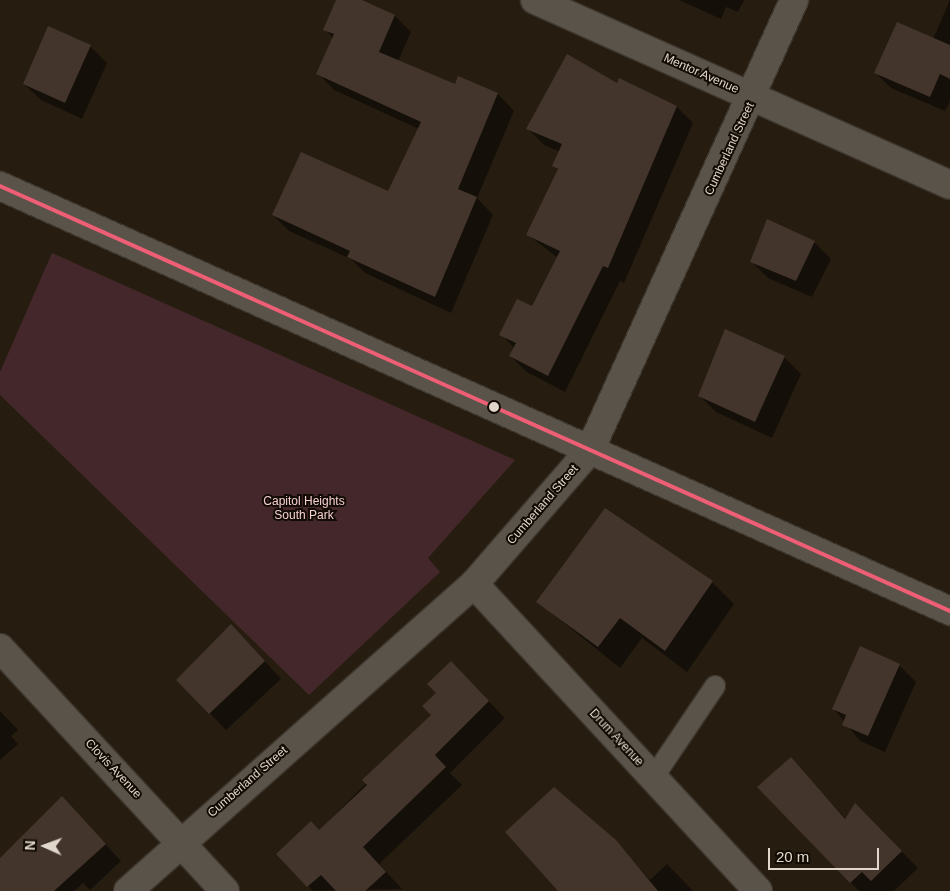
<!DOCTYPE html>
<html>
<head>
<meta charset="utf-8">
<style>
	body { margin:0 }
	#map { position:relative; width:950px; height:891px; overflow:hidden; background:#261d10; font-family:Helvetica,sans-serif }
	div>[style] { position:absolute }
	.green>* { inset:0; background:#44272a }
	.shadow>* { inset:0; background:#0007 }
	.building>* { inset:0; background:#43352b }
	.roads { filter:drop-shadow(1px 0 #3d362d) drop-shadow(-1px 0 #3d362d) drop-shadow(0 1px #3d362d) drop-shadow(0 -1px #3d362d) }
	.service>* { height:20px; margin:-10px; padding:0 10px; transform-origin:10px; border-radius:10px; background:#5a534a }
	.minor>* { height:28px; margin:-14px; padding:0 14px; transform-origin:14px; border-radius:14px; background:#5a534a }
	.tertiary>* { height:28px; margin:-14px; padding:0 14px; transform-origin:14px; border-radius:14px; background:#5a534a }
	.bus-1>* { height:4px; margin:-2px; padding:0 2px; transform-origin:2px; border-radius:2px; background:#ee5e75 }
	.dots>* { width:14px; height:14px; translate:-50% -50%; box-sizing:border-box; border:2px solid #110b03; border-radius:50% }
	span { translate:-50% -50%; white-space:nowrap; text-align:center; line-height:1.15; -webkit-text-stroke:4px #110b03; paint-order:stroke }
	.street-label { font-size:12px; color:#e1d7ca }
	.park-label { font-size:12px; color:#f5ced4 }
	.north { position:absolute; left:20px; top:821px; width:50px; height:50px; -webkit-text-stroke:4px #110b03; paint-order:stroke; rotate:272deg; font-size:14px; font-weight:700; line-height:20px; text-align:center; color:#e1d7ca }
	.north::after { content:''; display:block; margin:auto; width:18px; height:22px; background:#e1d7ca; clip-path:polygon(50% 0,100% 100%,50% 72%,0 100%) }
	.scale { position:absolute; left:768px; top:848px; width:111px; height:22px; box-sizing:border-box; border:2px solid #e1d7ca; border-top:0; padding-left:6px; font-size:15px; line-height:18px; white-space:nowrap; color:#e1d7ca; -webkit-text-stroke:4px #110b03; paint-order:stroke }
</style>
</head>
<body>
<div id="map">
	<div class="green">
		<i style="clip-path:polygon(52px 253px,515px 460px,428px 558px,440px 572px,309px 695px,0 395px,0 372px)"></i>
	</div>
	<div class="shadow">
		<i style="clip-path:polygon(338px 0,395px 16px,411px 32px,398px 61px,456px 86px,459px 78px,498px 94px,514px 111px,477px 198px,493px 215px,451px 313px,365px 273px,351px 259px,289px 231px,273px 215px,388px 192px,419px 129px,334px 90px,318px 73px,333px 38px,325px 29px)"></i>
		<i style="clip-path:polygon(679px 0,744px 0,738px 12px,726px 7px,721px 19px)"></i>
		<i style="clip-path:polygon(950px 0,950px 101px,945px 111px,891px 88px,876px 73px,933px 39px)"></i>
		<i style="clip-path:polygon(90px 46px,107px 63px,82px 119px,41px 100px,24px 84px)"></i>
		<i style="clip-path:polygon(617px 84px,677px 107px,693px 123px,624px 283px,620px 281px,565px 392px,527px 372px,510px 356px,514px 348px,501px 334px,533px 308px,558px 258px,528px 235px,559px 171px,553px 166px,560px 152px,544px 145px,527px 128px)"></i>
		<i style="clip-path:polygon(814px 242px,831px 259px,812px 297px,768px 278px,751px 261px)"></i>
		<i style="clip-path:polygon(784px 357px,801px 374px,772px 438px,716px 412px,699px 395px)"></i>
		<i style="clip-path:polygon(712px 582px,734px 604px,687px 672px,642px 638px,620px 668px,538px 602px)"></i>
		<i style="clip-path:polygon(248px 643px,281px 679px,226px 730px,178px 680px)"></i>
		<i style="clip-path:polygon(899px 665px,916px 682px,885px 752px,860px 741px,834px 709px)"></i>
		<i style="clip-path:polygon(468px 680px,505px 718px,450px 773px,462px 785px,379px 864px,402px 889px,313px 891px,278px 854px,319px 831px)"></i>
		<i style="clip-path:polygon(0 711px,18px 730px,11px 736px,18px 744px,0 760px)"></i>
		<i style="clip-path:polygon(791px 759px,846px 819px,856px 805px,918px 868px,894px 891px,859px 891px,759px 788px)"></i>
		<i style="clip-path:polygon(62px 798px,121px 861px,90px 890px,83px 883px,74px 891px,0 891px,0 859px)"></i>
		<i style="clip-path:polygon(615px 841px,650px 880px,667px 864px,693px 891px,560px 891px)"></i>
	</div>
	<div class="building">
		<i style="clip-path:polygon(336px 0,362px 0,395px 15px,379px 52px,455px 84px,458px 76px,498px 93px,458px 189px,477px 197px,435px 297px,347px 257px,350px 251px,272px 215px,301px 152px,388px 191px,421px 122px,316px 74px,334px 34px,323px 30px)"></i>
		<i style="clip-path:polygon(897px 22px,950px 45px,950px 79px,940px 74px,930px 97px,874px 73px)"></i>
		<i style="clip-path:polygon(48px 26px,91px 45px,65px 103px,23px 84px)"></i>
		<i style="clip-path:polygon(567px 54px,617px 83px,619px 78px,677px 106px,608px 268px,603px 266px,548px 376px,509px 356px,516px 343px,499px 335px,517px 299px,532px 306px,560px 251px,526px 235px,558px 169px,552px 166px,562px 144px,526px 129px)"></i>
		<i style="clip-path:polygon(767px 219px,815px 241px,796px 281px,750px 262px)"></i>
		<i style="clip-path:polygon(725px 329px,785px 356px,755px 422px,698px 396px)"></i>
		<i style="clip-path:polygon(605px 508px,713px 581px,665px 651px,620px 618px,598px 647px,536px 602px)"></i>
		<i style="clip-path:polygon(231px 624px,265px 661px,209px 714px,176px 680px)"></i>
		<i style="clip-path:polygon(860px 646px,900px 664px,868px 736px,842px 725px,846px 715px,832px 709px)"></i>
		<i style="clip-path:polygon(451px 661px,489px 701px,435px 755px,446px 767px,363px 847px,386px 872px,365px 891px,336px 891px,321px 875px,307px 887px,276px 854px,311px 821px,319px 830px,367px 785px,362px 780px,431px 715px,422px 706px,436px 693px,427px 684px)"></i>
		<i style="clip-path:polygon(791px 757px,845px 819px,855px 803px,902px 851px,871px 881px,862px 872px,850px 883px,757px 787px)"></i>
		<i style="clip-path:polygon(554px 787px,616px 840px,658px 891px,558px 891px,505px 832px)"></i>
		<i style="clip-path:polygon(62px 796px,106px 844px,54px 891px,0 891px,0 858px)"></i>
	</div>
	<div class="roads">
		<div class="service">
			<i style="left:653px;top:778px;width:111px;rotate:-56deg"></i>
		</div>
		<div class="minor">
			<i style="left:535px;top:0;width:454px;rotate:24deg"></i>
			<i style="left:474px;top:584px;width:418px;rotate:47.2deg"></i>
			<i style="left:0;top:648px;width:331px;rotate:47.2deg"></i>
			<i style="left:128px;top:891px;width:463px;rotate:-41.6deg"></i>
			<i style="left:474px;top:584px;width:177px;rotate:-49.1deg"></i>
			<i style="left:590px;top:450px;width:494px;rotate:-65.6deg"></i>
		</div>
		<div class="tertiary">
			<i style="left:0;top:186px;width:1041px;rotate:24.1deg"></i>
		</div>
	</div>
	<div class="bus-1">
		<i style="left:0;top:186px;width:1041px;rotate:24.1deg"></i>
	</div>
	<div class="dots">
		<i style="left:494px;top:407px;background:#e1d7ca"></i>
	</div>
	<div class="street-label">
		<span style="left:701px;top:74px;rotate:24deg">Mentor Avenue</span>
		<span style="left:730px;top:149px;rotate:-65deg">Cumberland Street</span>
		<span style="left:543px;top:505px;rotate:-49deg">Cumberland Street</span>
		<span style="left:616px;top:738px;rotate:47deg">Drum Avenue</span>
		<span style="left:113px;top:769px;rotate:47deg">Clovis Avenue</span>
		<span style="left:248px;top:782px;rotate:-41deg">Cumberland Street</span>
	</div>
	<div class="park-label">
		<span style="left:304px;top:509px">Capitol Heights<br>South Park</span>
	</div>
	<div class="north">N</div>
	<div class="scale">20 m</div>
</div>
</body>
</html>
